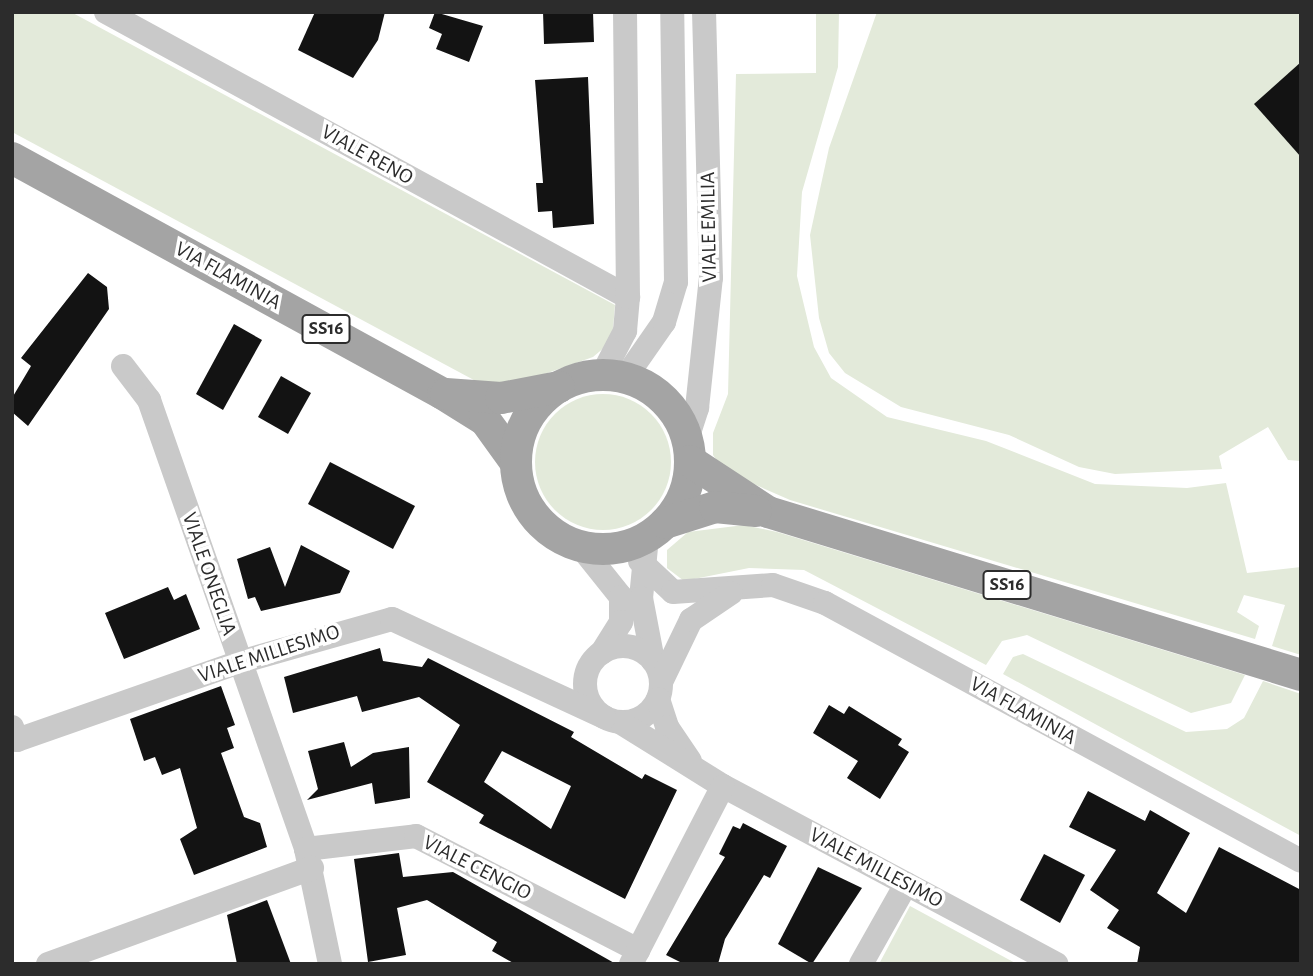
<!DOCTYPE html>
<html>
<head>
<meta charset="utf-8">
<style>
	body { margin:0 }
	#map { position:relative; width:1313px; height:976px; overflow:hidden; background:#fff; font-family:"Alegreya Sans",sans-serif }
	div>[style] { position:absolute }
	.green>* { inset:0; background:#e3eada }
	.round { border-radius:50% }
	.building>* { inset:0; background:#131313 }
	.minor>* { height:24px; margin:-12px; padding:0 12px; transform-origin:12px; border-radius:12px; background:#c9c9c9 }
	.minor>.ring { margin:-12px; padding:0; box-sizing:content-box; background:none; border:24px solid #c9c9c9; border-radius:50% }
	.major>* { height:32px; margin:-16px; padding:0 16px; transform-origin:16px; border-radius:16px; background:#a4a4a4 }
	.major>.ring { margin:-16px; padding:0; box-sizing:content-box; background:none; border:32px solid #a4a4a4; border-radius:50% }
	span { translate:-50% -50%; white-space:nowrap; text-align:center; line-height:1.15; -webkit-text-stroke:7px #fff; paint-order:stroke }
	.shield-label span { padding:2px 5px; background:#fff; border:2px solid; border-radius:5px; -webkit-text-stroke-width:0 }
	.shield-label { font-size:19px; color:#2c2c2c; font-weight:700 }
	.street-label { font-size:21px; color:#2c2c2c }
	.frame { position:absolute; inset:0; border:14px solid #2c2c2c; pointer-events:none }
</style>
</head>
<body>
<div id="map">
	<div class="green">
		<i style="clip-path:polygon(12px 12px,71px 12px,615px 305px,612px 341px,593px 357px,516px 384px,485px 386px,12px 132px)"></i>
		<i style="clip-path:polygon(816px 12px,839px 12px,838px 67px,802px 192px,797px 276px,814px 347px,831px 378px,887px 417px,986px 441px,1095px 484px,1187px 488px,1226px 483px,1247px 573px,1301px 567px,1301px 655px,1272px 646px,1285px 605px,1244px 595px,1237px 612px,1259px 626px,1255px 639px,790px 500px,724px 471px,713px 455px,713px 433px,728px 394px,736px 74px,816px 73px)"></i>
		<i style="clip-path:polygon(877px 12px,1301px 12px,1301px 461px,1288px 460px,1268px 427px,1219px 456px,1222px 469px,1115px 474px,1079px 467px,1009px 435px,901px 407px,845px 373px,829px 353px,819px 318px,810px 235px,829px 148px)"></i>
		<i class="round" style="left:535px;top:394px;width:136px;height:136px"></i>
		<i style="clip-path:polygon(744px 525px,777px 532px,1245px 675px,1231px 703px,1191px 713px,1027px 635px,1002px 641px,986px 665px,804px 570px,749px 568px,684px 581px,667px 568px,667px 550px,688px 532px)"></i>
		<i style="clip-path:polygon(1023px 654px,1186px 732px,1227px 729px,1244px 718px,1263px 681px,1301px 694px,1301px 836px,1003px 674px,1013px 657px)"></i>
		<i style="clip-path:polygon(910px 906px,1017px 964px,879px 964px)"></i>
	</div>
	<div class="building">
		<i style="clip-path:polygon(315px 12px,385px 12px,378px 40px,353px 78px,298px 50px)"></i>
		<i style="clip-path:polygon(435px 12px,483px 26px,469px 62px,436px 49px,442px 34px,429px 28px)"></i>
		<i style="clip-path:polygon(543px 12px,593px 12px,594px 42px,544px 44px)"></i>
		<i style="clip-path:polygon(1301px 62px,1301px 157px,1254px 104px)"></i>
		<i style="clip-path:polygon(588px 77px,594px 224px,553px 228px,552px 211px,538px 212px,536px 183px,543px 183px,535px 80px)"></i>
		<i style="clip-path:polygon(88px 273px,107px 287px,109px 309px,28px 426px,12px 412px,12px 398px,31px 366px,21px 358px)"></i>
		<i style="clip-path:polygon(234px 324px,262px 340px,223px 410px,196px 394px)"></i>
		<i style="clip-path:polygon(281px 376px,311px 393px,288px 434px,258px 417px)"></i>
		<i style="clip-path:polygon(330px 462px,415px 506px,393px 549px,308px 504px)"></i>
		<i style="clip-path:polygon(301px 545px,350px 571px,340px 593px,261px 611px,255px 597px,248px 599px,237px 559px,270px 547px,285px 587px)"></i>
		<i style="clip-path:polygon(168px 587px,174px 600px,186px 594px,200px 629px,124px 659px,105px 613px)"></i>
		<i style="clip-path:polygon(evenodd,380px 648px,383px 661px,422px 667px,428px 658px,574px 732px,571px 737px,642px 779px,645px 774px,677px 790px,625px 899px,479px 823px,484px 815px,427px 782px,460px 725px,419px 697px,362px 712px,357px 696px,293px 713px,284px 677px,380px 648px,502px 751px,571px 786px,551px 829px,484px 782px,502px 751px)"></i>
		<i style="clip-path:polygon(221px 686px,235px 725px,227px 728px,234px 748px,221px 753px,244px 817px,260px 823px,267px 847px,194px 875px,180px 839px,197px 828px,180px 768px,162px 775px,155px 757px,144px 761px,130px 719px)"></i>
		<i style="clip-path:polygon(829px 705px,844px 714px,849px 706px,902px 739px,898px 745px,909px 752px,880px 799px,847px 778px,858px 761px,813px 733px)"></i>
		<i style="clip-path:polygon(344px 742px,351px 767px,373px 753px,409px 747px,410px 798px,375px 804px,372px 783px,307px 800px,318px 789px,308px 751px)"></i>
		<i style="clip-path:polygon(1088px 791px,1145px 821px,1150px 810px,1190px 833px,1157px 893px,1186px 913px,1219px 847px,1301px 890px,1301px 964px,1137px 964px,1140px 947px,1107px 928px,1119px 910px,1090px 890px,1116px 850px,1069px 827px)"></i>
		<i style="clip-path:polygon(743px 823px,787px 846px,770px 878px,764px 875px,725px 939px,718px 964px,684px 964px,666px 955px,725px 857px,719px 854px,733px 826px,740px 829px)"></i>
		<i style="clip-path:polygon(399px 853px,403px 877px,453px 872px,616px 964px,515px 964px,492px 951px,497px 942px,427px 900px,397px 908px,406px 955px,368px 962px,354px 859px)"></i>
		<i style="clip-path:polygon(1044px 854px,1085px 875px,1060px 923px,1020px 900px)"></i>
		<i style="clip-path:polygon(818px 867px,862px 888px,812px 964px,778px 944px)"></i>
		<i style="clip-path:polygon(267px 900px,291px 964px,237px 964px,227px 915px)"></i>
	</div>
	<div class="minor">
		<i style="left:106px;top:12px;width:595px;rotate:28.63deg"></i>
		<i style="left:123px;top:366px;width:43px;rotate:52.6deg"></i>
		<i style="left:149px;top:400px;width:476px;rotate:70.7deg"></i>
		<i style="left:306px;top:849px;width:117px;rotate:78.2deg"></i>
		<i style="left:602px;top:375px;width:50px;rotate:-62.4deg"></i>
		<i style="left:625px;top:331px;width:34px;rotate:-85deg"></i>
		<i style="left:628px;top:297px;width:285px;rotate:-90.6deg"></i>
		<i style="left:625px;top:378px;width:68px;rotate:-55.1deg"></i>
		<i style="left:664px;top:322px;width:42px;rotate:-73.3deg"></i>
		<i style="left:676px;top:282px;width:270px;rotate:-90.8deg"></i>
		<i style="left:687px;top:439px;width:33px;rotate:-72deg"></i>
		<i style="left:697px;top:408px;width:131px;rotate:-83.9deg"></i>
		<i style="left:711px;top:278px;width:266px;rotate:-91.5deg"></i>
		<i style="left:647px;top:537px;width:61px;rotate:95.6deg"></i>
		<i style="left:641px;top:598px;width:64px;rotate:79.2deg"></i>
		<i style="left:581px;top:547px;width:64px;rotate:51.3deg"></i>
		<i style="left:621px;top:597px;width:25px;rotate:90deg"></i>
		<i style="left:621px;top:622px;width:36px;rotate:122deg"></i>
		<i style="left:640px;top:561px;width:45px;rotate:43.2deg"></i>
		<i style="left:673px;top:592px;width:100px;rotate:-4deg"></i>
		<i style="left:773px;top:585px;width:55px;rotate:19.1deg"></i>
		<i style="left:825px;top:603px;width:541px;rotate:28.46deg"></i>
		<i class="ring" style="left:585px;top:646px;width:52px;height:52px"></i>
		<i style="left:661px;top:682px;width:69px;rotate:-64.2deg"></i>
		<i style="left:691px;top:620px;width:48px;rotate:-34deg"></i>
		<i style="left:658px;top:699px;width:29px;rotate:72deg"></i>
		<i style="left:667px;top:727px;width:41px;rotate:55.9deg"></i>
		<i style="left:620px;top:722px;width:121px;rotate:31.9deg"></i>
		<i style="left:723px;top:786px;width:378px;rotate:28.1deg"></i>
		<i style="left:12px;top:727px;width:14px;rotate:69deg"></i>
		<i style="left:17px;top:740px;width:236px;rotate:-19.3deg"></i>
		<i style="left:240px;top:662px;width:158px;rotate:-15.8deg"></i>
		<i style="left:392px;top:619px;width:234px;rotate:24.8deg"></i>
		<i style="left:306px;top:849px;width:111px;rotate:-6.7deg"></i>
		<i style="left:416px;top:836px;width:250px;rotate:27.2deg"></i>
		<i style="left:48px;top:964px;width:281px;rotate:-20deg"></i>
		<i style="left:631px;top:964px;width:200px;rotate:-62.7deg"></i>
		<i style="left:861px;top:964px;width:92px;rotate:-60.6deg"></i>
	</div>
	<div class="major">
		<i style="left:12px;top:158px;width:491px;rotate:28.7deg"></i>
		<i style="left:443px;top:394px;width:49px;rotate:31.8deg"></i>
		<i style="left:485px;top:420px;width:53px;rotate:54.2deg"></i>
		<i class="ring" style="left:516px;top:375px;width:142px;height:142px"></i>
		<i style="left:446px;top:394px;width:55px;rotate:4.2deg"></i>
		<i style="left:501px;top:398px;width:59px;rotate:-10.7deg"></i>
		<i style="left:690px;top:461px;width:93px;rotate:33.2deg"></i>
		<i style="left:768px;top:512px;width:557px;rotate:17deg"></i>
		<i style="left:665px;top:523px;width:52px;rotate:-17.7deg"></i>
		<i style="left:715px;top:507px;width:41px;rotate:5.6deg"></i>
	</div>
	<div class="shield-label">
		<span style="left:326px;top:329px">SS16</span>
		<span style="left:1007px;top:585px">SS16</span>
	</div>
	<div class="street-label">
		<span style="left:367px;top:155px;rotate:29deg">VIALE RENO</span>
		<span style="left:709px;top:227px;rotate:-91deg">VIALE EMILIA</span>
		<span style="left:228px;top:276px;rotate:29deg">VIA FLAMINIA</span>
		<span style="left:209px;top:574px;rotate:71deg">VIALE ONEGLIA</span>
		<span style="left:269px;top:654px;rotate:-18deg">VIALE MILLESIMO</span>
		<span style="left:1023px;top:711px;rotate:29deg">VIA FLAMINIA</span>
		<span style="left:477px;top:868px;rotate:27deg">VIALE CENGIO</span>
		<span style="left:876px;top:868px;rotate:28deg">VIALE MILLESIMO</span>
	</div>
	<div class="frame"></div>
</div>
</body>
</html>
